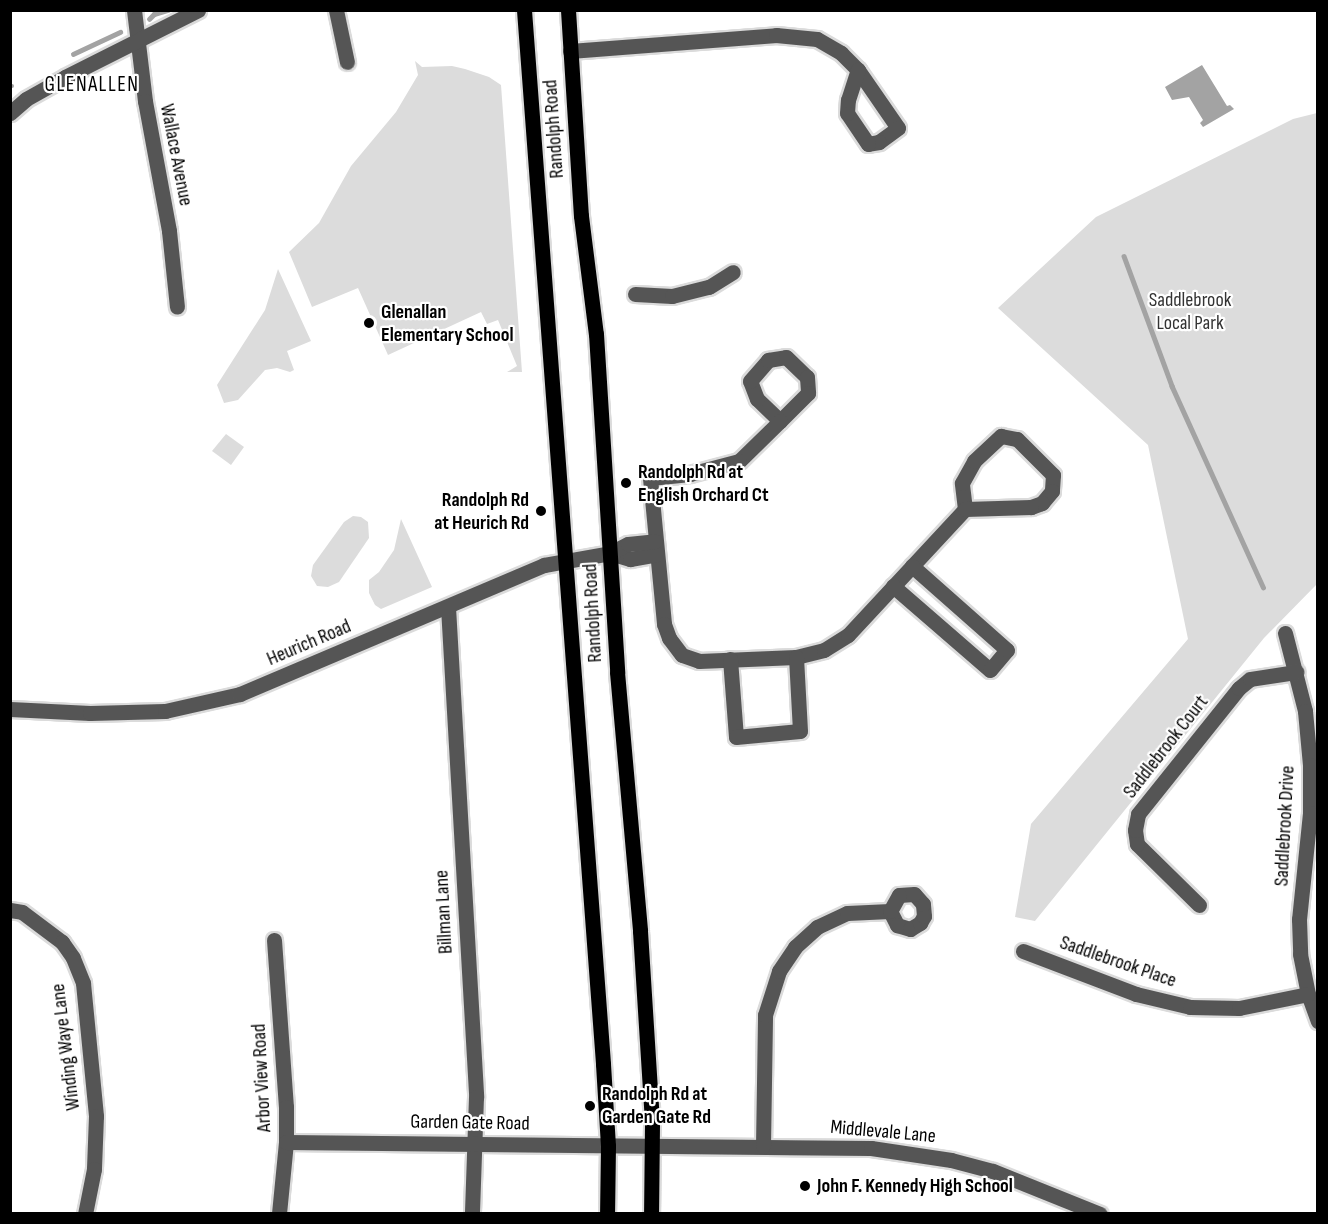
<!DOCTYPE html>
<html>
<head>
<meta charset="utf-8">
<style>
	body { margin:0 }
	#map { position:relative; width:1328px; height:1224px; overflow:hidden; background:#fff; font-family:"Sofia Sans Condensed",sans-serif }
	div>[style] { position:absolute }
	.green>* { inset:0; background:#dcdcdc }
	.water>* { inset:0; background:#a3a3a3 }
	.stream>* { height:4.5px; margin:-2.25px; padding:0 2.25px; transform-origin:2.25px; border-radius:2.25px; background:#a3a3a3 }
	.roads { filter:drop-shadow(2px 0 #dbdbdb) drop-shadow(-2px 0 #dbdbdb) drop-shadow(0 2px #dbdbdb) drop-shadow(0 -2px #dbdbdb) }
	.minor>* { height:15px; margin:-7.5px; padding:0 7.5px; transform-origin:7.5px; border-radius:7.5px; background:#555 }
	.major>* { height:15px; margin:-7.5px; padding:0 7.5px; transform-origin:7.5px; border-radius:7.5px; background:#000 }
	.dots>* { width:16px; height:16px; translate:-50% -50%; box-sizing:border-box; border:3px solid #fff; border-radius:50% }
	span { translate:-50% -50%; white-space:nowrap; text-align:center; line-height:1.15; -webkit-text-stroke:4.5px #fff; paint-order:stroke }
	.street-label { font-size:20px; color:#000 }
	.park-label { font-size:20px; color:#333 }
	.poi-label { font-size:20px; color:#000; font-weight:700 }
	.left { translate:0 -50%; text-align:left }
	.right { translate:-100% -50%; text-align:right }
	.neighbourhood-label { font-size:21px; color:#000; letter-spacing:1.5px }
	.frame { position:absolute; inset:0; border:12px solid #000; pointer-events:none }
</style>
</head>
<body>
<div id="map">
	<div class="green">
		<i style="clip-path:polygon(415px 61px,422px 67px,452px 66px,465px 69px,489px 77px,501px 85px,522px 372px,507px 372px,517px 366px,498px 320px,487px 324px,481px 312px,388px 355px,358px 288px,312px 307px,289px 252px,319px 223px,351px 166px,396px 112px,418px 75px)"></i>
		<i style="clip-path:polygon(1317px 113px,1317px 584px,1264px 638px,1035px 921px,1015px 917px,1031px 824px,1188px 639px,1148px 445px,998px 308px,1096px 217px,1293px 119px)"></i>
		<i style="clip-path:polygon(278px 269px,311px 341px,287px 351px,294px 370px,290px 372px,277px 368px,265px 370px,238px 400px,224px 403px,217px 385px,265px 310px)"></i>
		<i style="clip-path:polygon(226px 434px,244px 447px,231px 465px,212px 451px)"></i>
		<i style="clip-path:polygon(353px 516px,361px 517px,368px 522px,369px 538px,339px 582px,328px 587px,317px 586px,311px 576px,313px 565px,344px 522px)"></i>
		<i style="clip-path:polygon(401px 519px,432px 587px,381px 609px,375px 605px,369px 593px,369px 580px,379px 572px,394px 550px)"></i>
	</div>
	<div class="water">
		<i style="clip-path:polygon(1202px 65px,1227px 106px,1230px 105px,1234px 109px,1203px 127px,1200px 123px,1203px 120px,1189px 97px,1172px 100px,1165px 87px)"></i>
	</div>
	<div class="stream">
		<i style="left:149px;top:19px;width:7px;rotate:-45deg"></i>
		<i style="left:154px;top:14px;width:15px;rotate:-16deg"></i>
		<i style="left:73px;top:54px;width:52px;rotate:-25.1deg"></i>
		<i style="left:10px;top:86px;width:2px"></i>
		<i style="left:1124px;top:256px;width:139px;rotate:69.7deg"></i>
		<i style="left:1172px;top:386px;width:221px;rotate:65.6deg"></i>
	</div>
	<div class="roads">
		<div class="minor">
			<i style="left:134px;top:10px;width:92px;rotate:83.1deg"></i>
			<i style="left:145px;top:101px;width:132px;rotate:79.5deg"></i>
			<i style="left:169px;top:231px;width:76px;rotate:84deg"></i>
			<i style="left:336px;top:10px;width:53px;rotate:78.1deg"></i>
			<i style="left:570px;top:51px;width:207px;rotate:-4.4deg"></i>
			<i style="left:776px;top:35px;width:41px;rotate:5.6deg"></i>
			<i style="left:817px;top:39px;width:28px;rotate:30deg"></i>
			<i style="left:841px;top:53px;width:24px;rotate:45deg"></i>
			<i style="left:858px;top:70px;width:70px;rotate:55.4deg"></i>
			<i style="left:898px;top:128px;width:24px;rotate:144deg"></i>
			<i style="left:879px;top:142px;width:11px;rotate:170deg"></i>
			<i style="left:868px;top:144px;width:37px;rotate:-124deg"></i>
			<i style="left:847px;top:113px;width:13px;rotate:-86deg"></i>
			<i style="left:848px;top:100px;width:32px;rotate:-72deg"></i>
			<i style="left:10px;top:113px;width:21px;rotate:-41deg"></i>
			<i style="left:26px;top:99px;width:45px;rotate:-29.4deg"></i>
			<i style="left:65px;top:77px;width:149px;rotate:-26.7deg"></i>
			<i style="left:635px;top:294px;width:37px;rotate:3deg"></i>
			<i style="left:672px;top:296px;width:38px;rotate:-14deg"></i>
			<i style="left:709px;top:287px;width:28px;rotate:-32deg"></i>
			<i style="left:780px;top:421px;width:32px;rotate:-136deg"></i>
			<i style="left:757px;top:399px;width:19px;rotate:-111deg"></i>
			<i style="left:750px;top:381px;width:28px;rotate:-49deg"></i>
			<i style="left:768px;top:360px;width:18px;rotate:-9deg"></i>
			<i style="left:786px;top:357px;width:29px;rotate:44deg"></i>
			<i style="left:807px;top:377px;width:16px;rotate:86deg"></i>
			<i style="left:808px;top:393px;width:40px;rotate:135deg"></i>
			<i style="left:780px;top:421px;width:57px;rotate:135.7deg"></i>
			<i style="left:739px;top:461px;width:51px;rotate:165.1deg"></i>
			<i style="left:690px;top:474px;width:40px;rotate:174.3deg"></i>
			<i style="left:650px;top:478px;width:147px;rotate:84.5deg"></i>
			<i style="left:664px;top:624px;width:15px;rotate:70deg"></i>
			<i style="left:669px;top:638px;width:21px;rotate:53deg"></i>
			<i style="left:682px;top:655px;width:18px;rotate:19deg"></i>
			<i style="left:699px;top:661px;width:97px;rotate:-2.4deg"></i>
			<i style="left:796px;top:657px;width:29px;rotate:-14deg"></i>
			<i style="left:824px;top:650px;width:28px;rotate:-32deg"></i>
			<i style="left:848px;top:635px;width:172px;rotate:-47.1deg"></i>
			<i style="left:965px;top:509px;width:26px;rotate:-97deg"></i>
			<i style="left:962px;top:483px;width:25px;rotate:-61deg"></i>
			<i style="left:974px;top:461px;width:37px;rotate:-43deg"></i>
			<i style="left:1001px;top:436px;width:16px;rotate:11deg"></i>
			<i style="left:1017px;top:439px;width:51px;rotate:45deg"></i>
			<i style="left:1053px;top:475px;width:16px;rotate:94deg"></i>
			<i style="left:1052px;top:491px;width:16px;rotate:130deg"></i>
			<i style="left:1042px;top:503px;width:12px;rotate:160deg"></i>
			<i style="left:1031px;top:507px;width:66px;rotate:178.3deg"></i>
			<i style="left:610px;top:553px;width:21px;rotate:17deg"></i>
			<i style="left:630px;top:559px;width:27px;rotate:-10deg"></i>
			<i style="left:893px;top:586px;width:128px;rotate:40.9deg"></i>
			<i style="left:990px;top:670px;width:26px;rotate:-50deg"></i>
			<i style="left:1007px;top:650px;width:127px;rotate:-138.5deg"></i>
			<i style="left:448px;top:607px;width:491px;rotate:86.7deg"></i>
			<i style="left:476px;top:1097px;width:117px;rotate:92deg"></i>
			<i style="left:1285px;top:633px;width:81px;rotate:75.6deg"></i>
			<i style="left:1305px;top:711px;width:54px;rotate:84.7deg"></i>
			<i style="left:1310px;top:765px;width:48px;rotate:90deg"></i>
			<i style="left:1310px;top:813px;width:107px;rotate:95.9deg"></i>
			<i style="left:1299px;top:919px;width:35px;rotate:88deg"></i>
			<i style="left:1300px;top:954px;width:41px;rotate:78.7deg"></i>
			<i style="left:1308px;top:994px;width:29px;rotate:70deg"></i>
			<i style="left:730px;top:659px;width:78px;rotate:85.6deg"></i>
			<i style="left:736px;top:737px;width:64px;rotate:-5.4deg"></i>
			<i style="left:800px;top:731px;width:74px;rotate:-93.1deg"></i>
			<i style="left:10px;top:709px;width:80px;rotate:2.9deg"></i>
			<i style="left:90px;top:713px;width:75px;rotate:-1.5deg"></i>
			<i style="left:165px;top:711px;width:77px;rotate:-12.8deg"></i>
			<i style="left:240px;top:694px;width:330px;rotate:-23deg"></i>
			<i style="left:544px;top:565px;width:67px;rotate:-10.3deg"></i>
			<i style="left:610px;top:553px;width:20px;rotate:-27deg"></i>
			<i style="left:628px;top:544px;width:27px;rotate:-6deg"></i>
			<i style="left:1199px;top:905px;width:87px;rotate:-135.5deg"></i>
			<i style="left:1137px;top:844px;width:14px;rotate:-98deg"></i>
			<i style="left:1135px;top:830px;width:16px;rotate:-79deg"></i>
			<i style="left:1138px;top:814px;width:161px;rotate:-51.3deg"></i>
			<i style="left:1239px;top:688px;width:14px;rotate:-39deg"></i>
			<i style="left:1250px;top:679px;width:47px;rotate:-8.7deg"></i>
			<i style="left:10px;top:910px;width:12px;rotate:9deg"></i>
			<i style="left:22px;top:912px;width:50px;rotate:36.9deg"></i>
			<i style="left:62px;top:942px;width:19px;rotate:55deg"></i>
			<i style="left:73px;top:958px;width:27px;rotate:68deg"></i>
			<i style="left:83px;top:983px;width:134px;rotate:84.4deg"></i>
			<i style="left:96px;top:1116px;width:53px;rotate:92.2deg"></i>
			<i style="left:94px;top:1169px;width:46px;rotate:101.3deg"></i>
			<i style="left:274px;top:940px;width:167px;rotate:85.9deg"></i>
			<i style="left:286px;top:1107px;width:35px;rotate:90deg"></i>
			<i style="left:286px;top:1142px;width:72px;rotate:95.6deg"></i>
			<i style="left:1023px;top:951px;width:121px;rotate:20.8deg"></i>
			<i style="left:1136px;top:994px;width:56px;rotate:13.5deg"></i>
			<i style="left:1190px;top:1007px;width:49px;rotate:1.2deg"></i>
			<i style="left:1239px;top:1008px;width:70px;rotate:-11.5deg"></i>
			<i style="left:286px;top:1142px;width:585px;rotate:0.59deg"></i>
			<i style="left:871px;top:1148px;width:81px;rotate:8.5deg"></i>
			<i style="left:951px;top:1160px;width:43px;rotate:14.7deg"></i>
			<i style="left:993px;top:1171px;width:115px;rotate:21.9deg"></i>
			<i style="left:763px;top:1146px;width:131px;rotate:-89.1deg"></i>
			<i style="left:765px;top:1015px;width:46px;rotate:-72.3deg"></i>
			<i style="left:779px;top:971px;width:29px;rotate:-56deg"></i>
			<i style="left:795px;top:947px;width:30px;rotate:-42deg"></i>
			<i style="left:817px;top:927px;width:33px;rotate:-25deg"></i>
			<i style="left:847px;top:913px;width:43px;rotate:-2.7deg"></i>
			<i style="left:890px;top:911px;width:16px;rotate:63deg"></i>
			<i style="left:897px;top:925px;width:14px;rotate:17deg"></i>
			<i style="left:910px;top:929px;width:12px;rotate:-31deg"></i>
			<i style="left:920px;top:923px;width:8px;rotate:-60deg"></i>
			<i style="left:924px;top:916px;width:12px;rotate:-95deg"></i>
			<i style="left:923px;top:904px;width:13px;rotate:-132deg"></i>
			<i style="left:914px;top:894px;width:15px;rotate:176deg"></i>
			<i style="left:899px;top:895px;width:18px;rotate:119deg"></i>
		</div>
		<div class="major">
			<i style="left:524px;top:10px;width:1057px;rotate:85.71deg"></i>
			<i style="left:603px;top:1064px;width:82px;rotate:86.5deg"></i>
			<i style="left:608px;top:1146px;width:68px;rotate:90.8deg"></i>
			<i style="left:568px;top:10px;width:206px;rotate:86.4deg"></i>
			<i style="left:581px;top:216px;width:119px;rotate:82.8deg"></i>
			<i style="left:596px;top:334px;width:339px;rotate:86.4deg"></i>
			<i style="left:617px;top:672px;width:260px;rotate:84.9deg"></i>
			<i style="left:640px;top:931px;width:193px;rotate:86.4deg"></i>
			<i style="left:652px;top:1124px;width:90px;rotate:90.6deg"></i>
		</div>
	</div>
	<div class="dots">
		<i style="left:369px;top:323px;background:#000"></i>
		<i style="left:626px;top:483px;background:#000"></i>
		<i style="left:541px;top:511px;background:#000"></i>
		<i style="left:590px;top:1106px;background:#000"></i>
		<i style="left:805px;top:1186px;background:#000"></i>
	</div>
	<div class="street-label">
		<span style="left:554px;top:129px;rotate:-94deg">Randolph Road</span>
		<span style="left:176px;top:155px;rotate:79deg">Wallace Avenue</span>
		<span style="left:593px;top:613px;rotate:-93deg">Randolph Road</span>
		<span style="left:309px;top:643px;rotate:-23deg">Heurich Road</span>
		<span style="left:1166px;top:747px;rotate:-52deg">Saddlebrook Court</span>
		<span style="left:1285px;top:826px;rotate:-87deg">Saddlebrook Drive</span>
		<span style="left:444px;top:912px;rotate:-93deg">Billman Lane</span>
		<span style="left:1118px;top:962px;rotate:19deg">Saddlebrook Place</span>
		<span style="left:66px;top:1047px;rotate:-97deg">Winding Waye Lane</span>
		<span style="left:262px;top:1078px;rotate:-93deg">Arbor View Road</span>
		<span style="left:470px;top:1123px;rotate:1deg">Garden Gate Road</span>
		<span style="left:883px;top:1132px;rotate:5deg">Middlevale Lane</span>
	</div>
	<div class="park-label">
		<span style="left:1190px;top:312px">Saddlebrook<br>Local Park</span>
	</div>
	<div class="poi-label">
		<span class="left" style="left:381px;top:324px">Glenallan<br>Elementary School</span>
		<span class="left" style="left:638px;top:484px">Randolph Rd at<br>English Orchard Ct</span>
		<span class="right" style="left:529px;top:512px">Randolph Rd<br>at Heurich Rd</span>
		<span class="left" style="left:602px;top:1106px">Randolph Rd at<br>Garden Gate Rd</span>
		<span class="left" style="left:817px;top:1186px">John F. Kennedy High School</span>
	</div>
	<div class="neighbourhood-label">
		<span style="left:92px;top:85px">GLENALLEN</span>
	</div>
	<div class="frame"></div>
</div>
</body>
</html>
